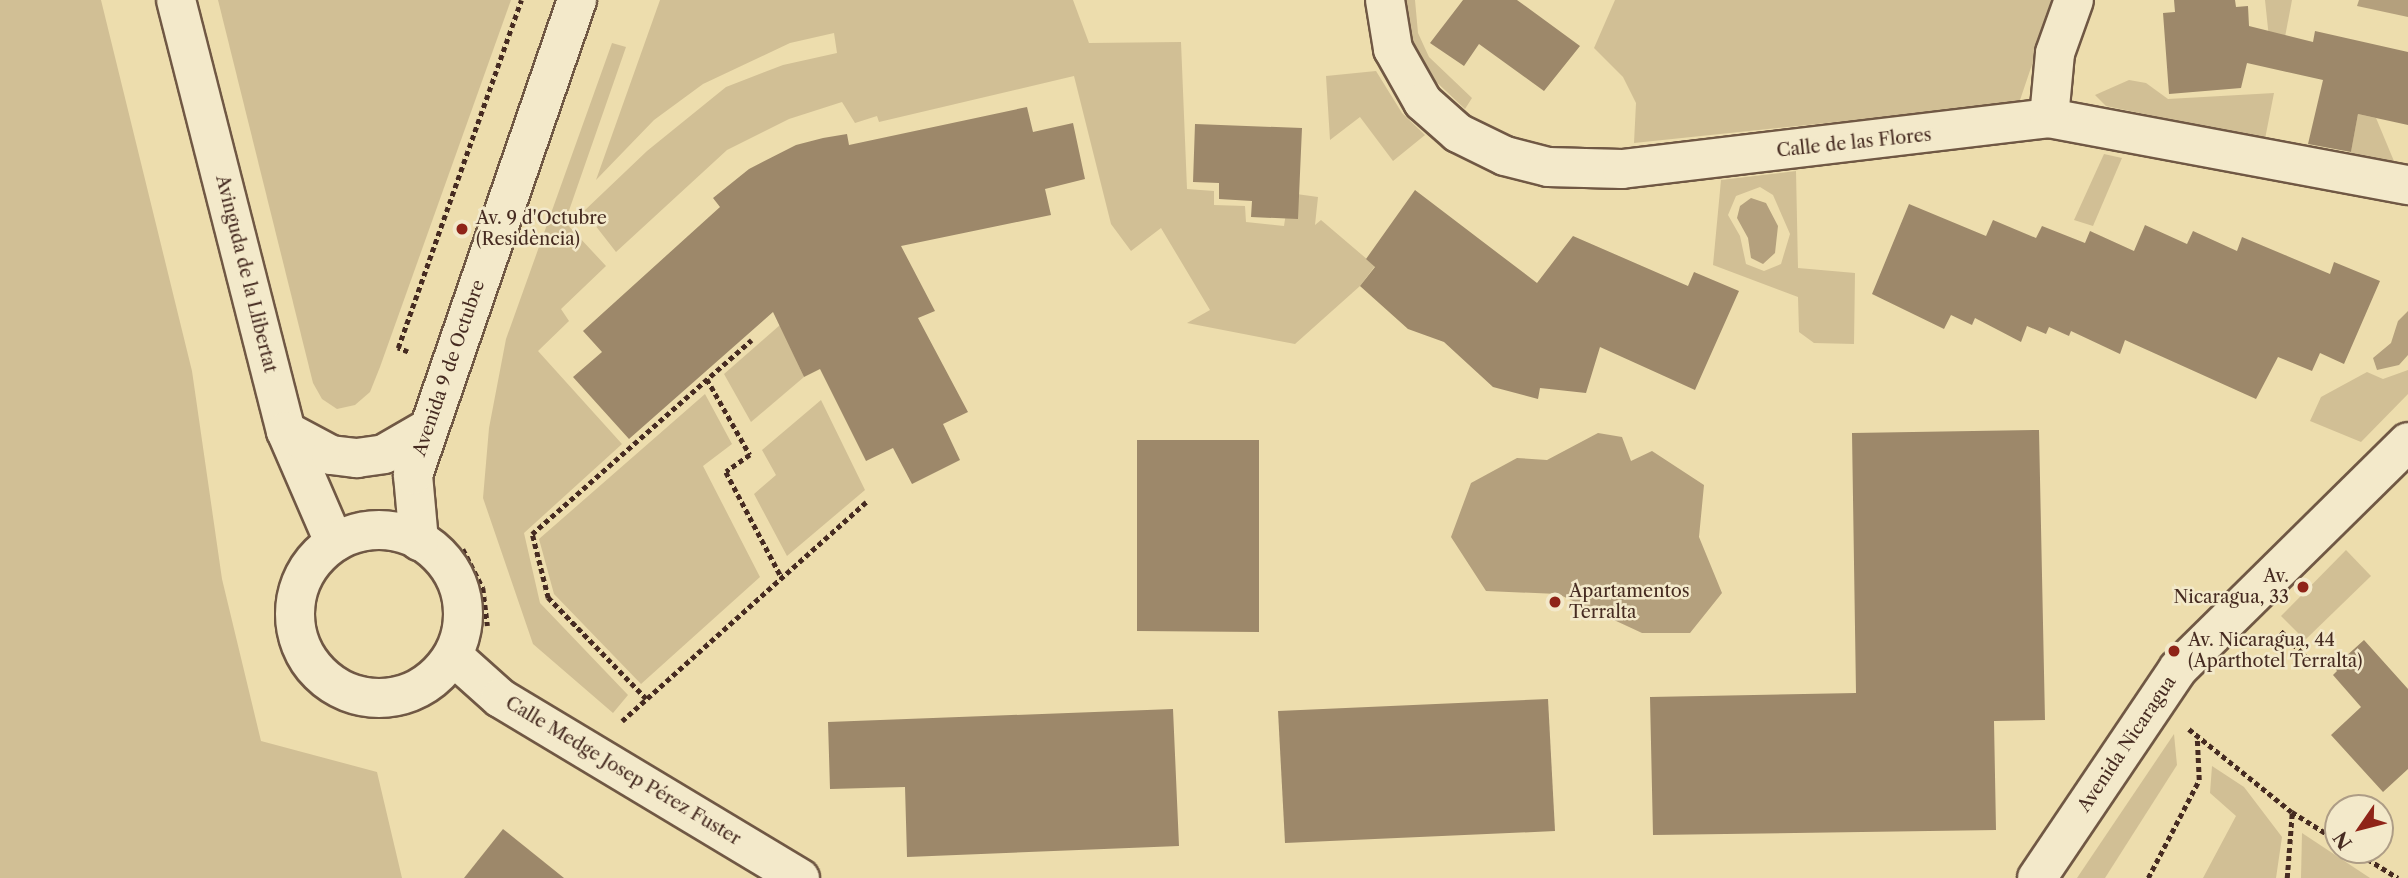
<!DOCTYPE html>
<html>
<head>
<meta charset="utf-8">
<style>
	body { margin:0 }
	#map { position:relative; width:2408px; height:878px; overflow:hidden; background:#edddad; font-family:"Libre Caslon Text",serif }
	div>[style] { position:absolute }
	.green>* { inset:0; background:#d1bf95 }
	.water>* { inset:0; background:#b4a07d }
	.building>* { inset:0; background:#9d886a }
	.path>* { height:4.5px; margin-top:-2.25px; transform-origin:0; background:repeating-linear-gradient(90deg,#462b21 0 5px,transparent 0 8.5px) }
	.roads { filter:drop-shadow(2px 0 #705844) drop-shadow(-2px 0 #705844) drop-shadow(0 2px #705844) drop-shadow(0 -2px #705844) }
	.minor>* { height:38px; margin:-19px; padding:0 19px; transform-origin:19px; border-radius:19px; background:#f3e9ca }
	.minor>.ring { margin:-19px; padding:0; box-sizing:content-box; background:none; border:38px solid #f3e9ca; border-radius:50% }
	.dots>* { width:19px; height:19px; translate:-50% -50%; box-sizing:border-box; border:4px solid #f3e9ca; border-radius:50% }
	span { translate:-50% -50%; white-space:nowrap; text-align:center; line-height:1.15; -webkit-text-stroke:5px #f3e9ca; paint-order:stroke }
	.street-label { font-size:18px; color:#462b21 }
	.poi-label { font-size:18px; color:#462b21 }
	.left { translate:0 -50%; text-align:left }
	.right { translate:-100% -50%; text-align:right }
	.north { position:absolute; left:2324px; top:794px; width:70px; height:70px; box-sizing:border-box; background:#f3e9ca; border:2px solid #ae9d86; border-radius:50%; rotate:235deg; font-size:19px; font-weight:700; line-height:28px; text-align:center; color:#462b21 }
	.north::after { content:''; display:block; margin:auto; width:24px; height:32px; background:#8f2418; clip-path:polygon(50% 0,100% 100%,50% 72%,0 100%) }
</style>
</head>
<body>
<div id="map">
	<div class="green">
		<i style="clip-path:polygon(0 0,101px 0,192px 371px,222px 579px,261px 741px,377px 772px,402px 878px,0 878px)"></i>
		<i style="clip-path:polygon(218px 0,511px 0,380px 367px,370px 392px,355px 405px,337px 409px,322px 399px,313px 383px)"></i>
		<i style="clip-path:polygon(660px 0,1073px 0,1089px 43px,1181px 42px,1187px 189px,1214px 191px,1214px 205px,1245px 206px,1246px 222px,1284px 226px,1289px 193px,1318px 197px,1315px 225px,1321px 220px,1375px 266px,1360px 286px,1295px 344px,1187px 323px,1210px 310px,1161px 228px,1131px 251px,1111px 224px,1074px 76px,879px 122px,877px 116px,855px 123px,842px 102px,789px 119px,727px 150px,616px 252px,584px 211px,647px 151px,726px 87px,783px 65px,837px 53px,834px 33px,790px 43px,703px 84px,654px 120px,596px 180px)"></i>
		<i style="clip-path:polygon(1406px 0,1415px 0,1418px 33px,1429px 57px,1472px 98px,1465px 109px,1430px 76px,1414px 49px)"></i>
		<i style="clip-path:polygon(1615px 0,2054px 0,2019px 103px,1634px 143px,1636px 103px,1623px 77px,1594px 48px)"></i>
		<i style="clip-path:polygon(2265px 0,2292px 0,2285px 37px,2269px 38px)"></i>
		<i style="clip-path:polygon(612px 43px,626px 47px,565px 222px,606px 266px,561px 309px,569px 321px,538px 351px,622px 444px,524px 533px,540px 603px,628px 695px,613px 713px,533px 644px,483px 498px,489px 428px,506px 339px)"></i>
		<i style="clip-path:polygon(1376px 71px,1402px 113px,1425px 135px,1393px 161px,1360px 117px,1330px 140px,1326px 76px)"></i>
		<i style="clip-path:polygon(2129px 80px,2146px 83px,2168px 99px,2274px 93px,2265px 139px,2106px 106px,2095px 95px)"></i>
		<i style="clip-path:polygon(2358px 114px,2376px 118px,2396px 166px,2350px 157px)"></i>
		<i style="clip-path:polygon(2104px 154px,2122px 158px,2093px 226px,2074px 220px)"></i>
		<i style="clip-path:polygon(evenodd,1796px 171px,1798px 268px,1855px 273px,1854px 344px,1814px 343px,1799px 332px,1798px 297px,1713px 265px,1721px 180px,1796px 171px,1760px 187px,1773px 195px,1790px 234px,1781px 264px,1764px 271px,1746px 264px,1740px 236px,1728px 215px,1736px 196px,1760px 187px)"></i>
		<i style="clip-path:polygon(780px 325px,804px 377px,751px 422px,724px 374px)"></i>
		<i style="clip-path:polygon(2408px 370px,2408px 394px,2361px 442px,2310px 421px,2321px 397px,2367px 372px,2383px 379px)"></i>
		<i style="clip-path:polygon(705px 394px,732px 444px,703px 466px,760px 577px,641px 684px,554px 594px,539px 539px)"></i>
		<i style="clip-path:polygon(821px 400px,865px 490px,787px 556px,754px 494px,776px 475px,762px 450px)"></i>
		<i style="clip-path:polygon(2346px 550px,2371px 576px,2305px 640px,2281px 616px)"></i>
		<i style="clip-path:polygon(2174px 734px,2177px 765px,2105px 878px,2077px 878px)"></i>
		<i style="clip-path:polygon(2212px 766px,2244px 787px,2282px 837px,2276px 878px,2203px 878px,2236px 816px,2210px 793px)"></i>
		<i style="clip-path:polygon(2302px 833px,2370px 878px,2301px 878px)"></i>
	</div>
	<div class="water">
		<i style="clip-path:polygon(2359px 0,2408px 0,2408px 17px,2357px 6px)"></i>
		<i style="clip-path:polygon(1751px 198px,1766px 203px,1778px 226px,1775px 253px,1763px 264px,1751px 258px,1748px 238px,1737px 218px,1740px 206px)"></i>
		<i style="clip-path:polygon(2408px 311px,2408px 355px,2399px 365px,2377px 370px,2373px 358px,2391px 343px,2398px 321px)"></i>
		<i style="clip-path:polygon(1598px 433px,1622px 437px,1631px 461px,1652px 451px,1704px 485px,1699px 537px,1722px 593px,1690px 633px,1642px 633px,1558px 594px,1486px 591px,1451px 537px,1471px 483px,1517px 458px,1547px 460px)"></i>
	</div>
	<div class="building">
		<i style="clip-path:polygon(1463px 0,1517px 0,1580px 46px,1544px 91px,1479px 44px,1464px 66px,1430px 43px)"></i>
		<i style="clip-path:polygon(2174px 0,2235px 0,2236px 7px,2248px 6px,2249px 26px,2313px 42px,2315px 31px,2408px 52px,2408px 125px,2358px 114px,2351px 152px,2308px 144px,2323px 80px,2247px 63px,2241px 88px,2169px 94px,2163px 13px,2175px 12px)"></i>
		<i style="clip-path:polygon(1027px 107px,1033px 132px,1073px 123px,1085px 179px,1045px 189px,1051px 215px,901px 246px,935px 311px,918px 318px,968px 412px,943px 424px,960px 460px,912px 484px,893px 448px,866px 461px,820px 369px,804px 377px,773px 312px,629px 439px,573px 377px,602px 352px,583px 331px,720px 207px,713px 198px,749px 169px,796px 145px,823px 138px,847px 134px,849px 145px)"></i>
		<i style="clip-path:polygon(1195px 124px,1302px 128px,1298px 219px,1251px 217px,1252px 201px,1219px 199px,1219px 183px,1193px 182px)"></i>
		<i style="clip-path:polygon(1415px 190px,1537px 283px,1573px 236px,1688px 286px,1694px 272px,1739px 291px,1695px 390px,1600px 347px,1586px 393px,1540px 388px,1538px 399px,1493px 387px,1444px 342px,1408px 329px,1360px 286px,1375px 267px,1366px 259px)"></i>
		<i style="clip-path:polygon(1909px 204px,1986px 236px,1993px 220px,2036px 238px,2042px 226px,2085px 243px,2090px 231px,2134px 251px,2145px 225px,2187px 244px,2193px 231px,2237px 251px,2242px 237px,2330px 274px,2334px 262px,2380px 281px,2344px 364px,2320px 353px,2312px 371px,2278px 357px,2256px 399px,2125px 340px,2120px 354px,2071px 331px,2069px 336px,2049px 327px,2046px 334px,2027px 326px,2021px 342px,1975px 318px,1972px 325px,1951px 315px,1944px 329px,1872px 294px)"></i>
		<i style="clip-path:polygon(2039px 430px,2045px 720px,1994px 721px,1996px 830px,1653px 835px,1650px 697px,1856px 693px,1852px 433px)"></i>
		<i style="clip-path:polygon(1137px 440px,1259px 440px,1259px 632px,1137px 631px)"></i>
		<i style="clip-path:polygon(2364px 640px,2408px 689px,2408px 769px,2383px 792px,2331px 735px,2361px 707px,2333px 675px,2337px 671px,2334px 667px)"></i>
		<i style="clip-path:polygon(1548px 699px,1555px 831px,1285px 843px,1278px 711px)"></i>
		<i style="clip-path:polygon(1173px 709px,1179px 846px,907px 857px,905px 787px,830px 789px,828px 722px)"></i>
		<i style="clip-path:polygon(503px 829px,564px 878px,464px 878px)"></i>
	</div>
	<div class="path">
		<i style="left:408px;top:352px;width:11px;rotate:-158deg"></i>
		<i style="left:398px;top:348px;width:369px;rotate:-70.5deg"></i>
		<i style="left:707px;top:379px;width:87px;rotate:60.5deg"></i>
		<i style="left:750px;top:455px;width:29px;rotate:145deg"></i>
		<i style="left:726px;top:472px;width:120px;rotate:62.2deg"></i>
		<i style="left:463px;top:549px;width:44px;rotate:62.9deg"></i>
		<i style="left:483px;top:588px;width:38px;rotate:83deg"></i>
		<i style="left:2281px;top:631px;width:40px;rotate:46deg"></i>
		<i style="left:646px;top:699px;width:141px;rotate:-134.1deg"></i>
		<i style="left:548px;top:598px;width:66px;rotate:-104deg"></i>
		<i style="left:532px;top:534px;width:293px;rotate:-41.5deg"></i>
		<i style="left:622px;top:721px;width:328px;rotate:-41.9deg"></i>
		<i style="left:2189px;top:729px;width:132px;rotate:38.9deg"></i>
		<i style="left:2292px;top:812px;width:54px;rotate:32.2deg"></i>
		<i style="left:2353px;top:850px;width:53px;rotate:31.9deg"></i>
		<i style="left:2148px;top:878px;width:110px;rotate:-62.5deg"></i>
		<i style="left:2199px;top:780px;width:43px;rotate:-92.7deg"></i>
		<i style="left:2287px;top:878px;width:65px;rotate:-85.6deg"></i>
	</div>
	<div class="roads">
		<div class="minor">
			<i style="left:176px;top:0;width:445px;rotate:75.7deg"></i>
			<i style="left:286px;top:431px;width:121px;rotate:66.6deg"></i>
			<i style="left:1385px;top:0;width:50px;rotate:80.7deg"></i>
			<i style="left:1393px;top:49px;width:61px;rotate:60.5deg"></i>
			<i style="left:1423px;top:102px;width:47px;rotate:41.5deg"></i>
			<i style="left:1458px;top:133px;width:52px;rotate:26.1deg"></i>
			<i style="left:1505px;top:156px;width:44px;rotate:14.3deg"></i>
			<i style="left:1548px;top:167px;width:74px;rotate:1.5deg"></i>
			<i style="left:1622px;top:169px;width:430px;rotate:-6.8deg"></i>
			<i style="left:2049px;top:118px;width:365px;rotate:10.6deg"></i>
			<i style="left:2049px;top:118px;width:65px;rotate:-84.7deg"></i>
			<i style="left:2055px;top:53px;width:56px;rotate:-70.3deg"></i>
			<i style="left:286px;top:431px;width:51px;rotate:28.1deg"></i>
			<i style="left:331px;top:455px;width:26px;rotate:7deg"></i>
			<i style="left:357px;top:458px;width:27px;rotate:-8deg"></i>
			<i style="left:384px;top:454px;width:50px;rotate:-30.2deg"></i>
			<i class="ring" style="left:295px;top:530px;width:130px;height:130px"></i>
			<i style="left:419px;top:541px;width:66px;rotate:-95.2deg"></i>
			<i style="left:413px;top:475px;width:503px;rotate:-70.95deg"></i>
			<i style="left:453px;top:656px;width:63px;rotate:41.8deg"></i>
			<i style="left:500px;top:698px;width:350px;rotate:31deg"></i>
			<i style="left:2037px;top:878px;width:252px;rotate:-56deg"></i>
			<i style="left:2178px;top:669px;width:323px;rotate:-44.6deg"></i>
		</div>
	</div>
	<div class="dots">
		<i style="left:462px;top:229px;background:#8f2418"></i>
		<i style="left:2303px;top:587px;background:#8f2418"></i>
		<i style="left:1555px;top:602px;background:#8f2418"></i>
		<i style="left:2174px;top:651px;background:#8f2418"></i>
	</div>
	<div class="street-label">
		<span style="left:1854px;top:143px;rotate:-6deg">Calle de las Flores</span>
		<span style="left:246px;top:274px;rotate:76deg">Avinguda de la Llibertat</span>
		<span style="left:449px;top:368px;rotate:-71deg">Avenida 9 de Octubre</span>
		<span style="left:2127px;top:744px;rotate:-56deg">Avenida Nicaragua</span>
		<span style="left:623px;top:771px;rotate:31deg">Calle Medge Josep Pérez Fuster</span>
	</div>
	<div class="poi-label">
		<span class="left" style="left:476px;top:229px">Av. 9 d'Octubre<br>(Residència)</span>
		<span class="right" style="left:2289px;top:587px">Av.<br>Nicaragua, 33</span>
		<span class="left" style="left:1569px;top:602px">Apartamentos<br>Terralta</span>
		<span class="left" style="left:2188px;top:651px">Av. Nicaragua, 44<br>(Aparthotel Terralta)</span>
	</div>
	<div class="north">N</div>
</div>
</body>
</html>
